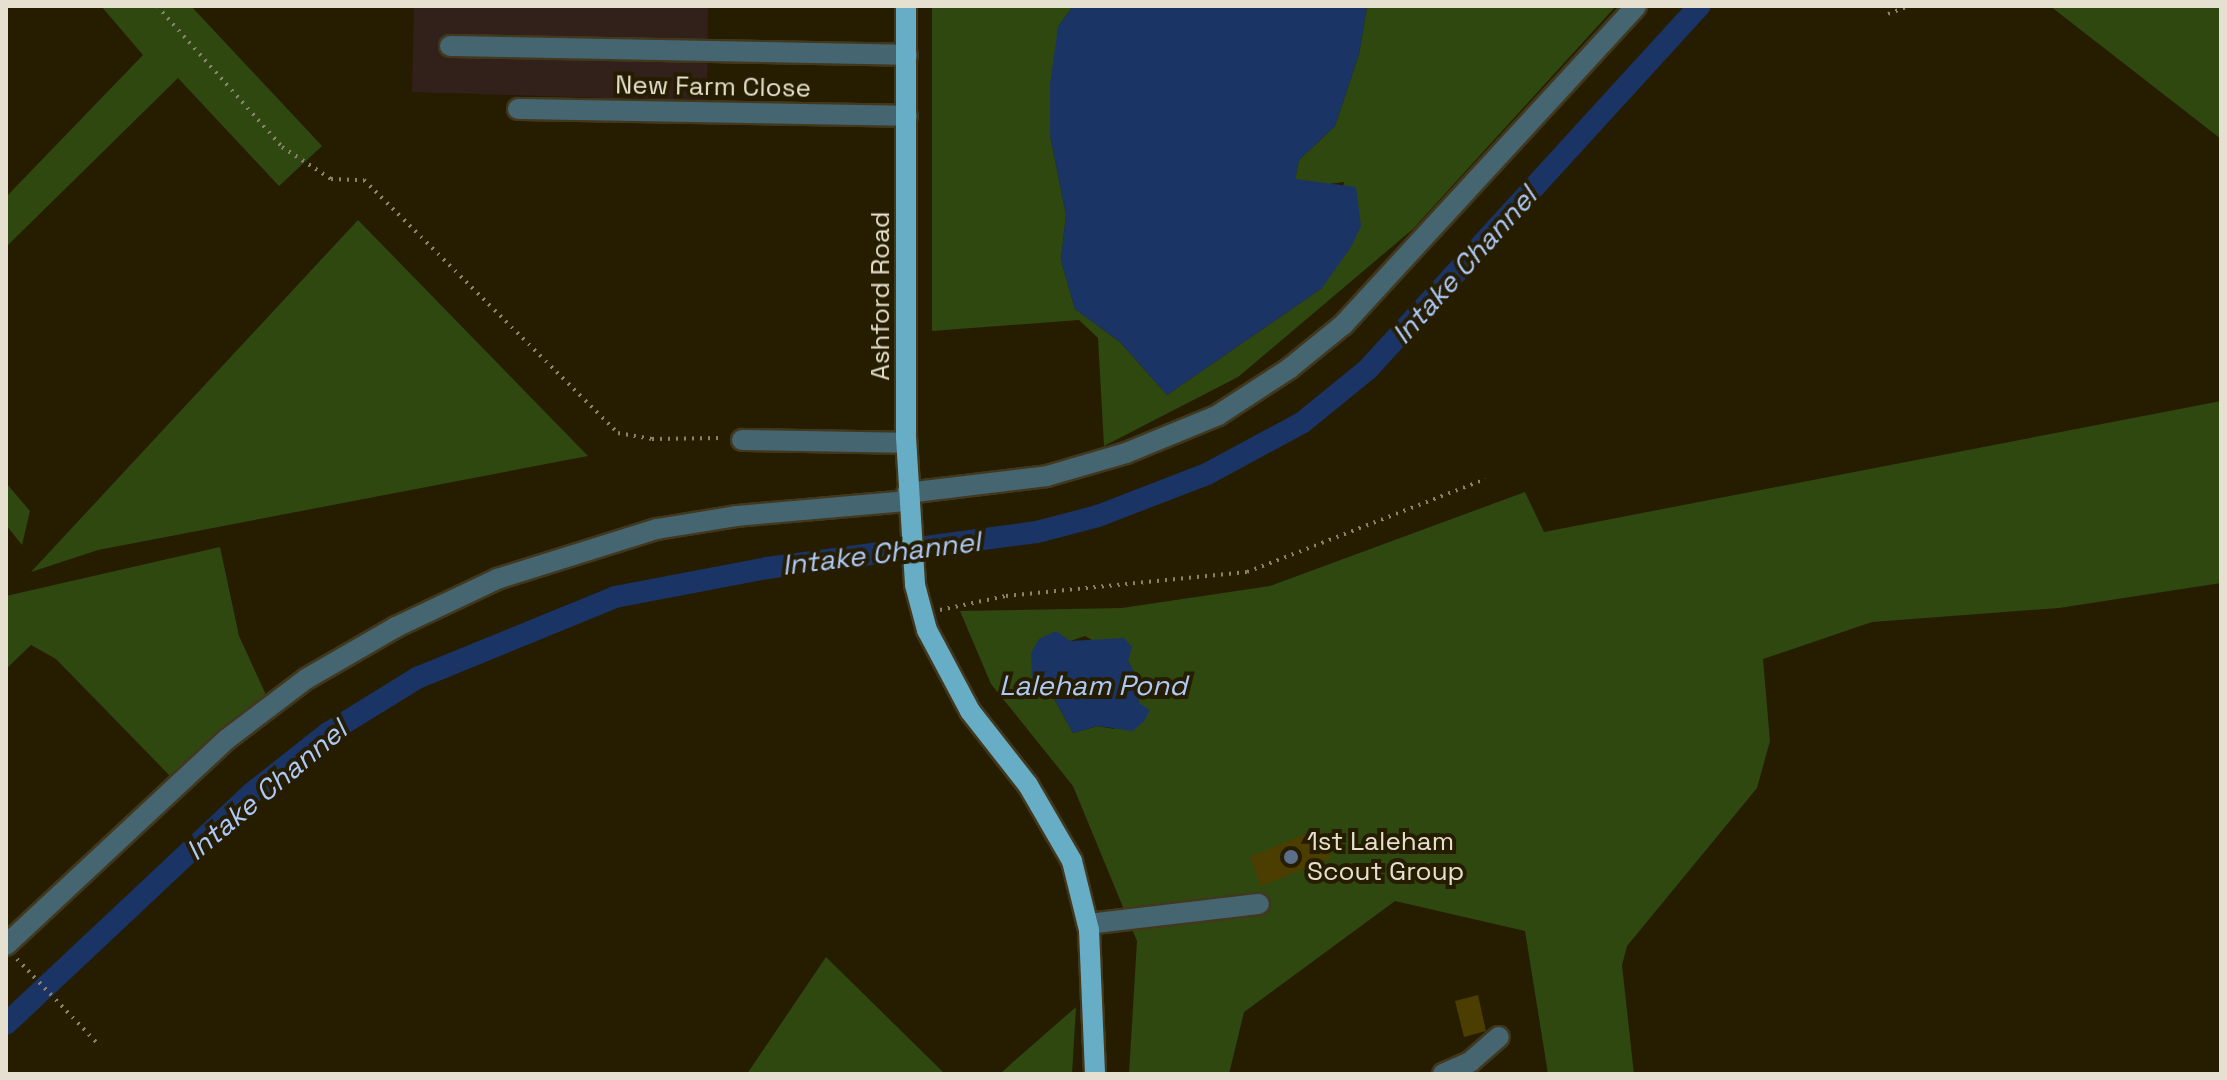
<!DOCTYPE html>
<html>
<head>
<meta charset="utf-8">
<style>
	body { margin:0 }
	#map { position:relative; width:2227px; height:1080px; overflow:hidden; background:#261d00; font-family:"Space Grotesk",sans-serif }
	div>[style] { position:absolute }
	.commercial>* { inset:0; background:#32201a }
	.green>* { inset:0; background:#2f4810 }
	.water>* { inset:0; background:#1a3466 }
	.canal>* { height:22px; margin:-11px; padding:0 11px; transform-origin:11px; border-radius:11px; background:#1a3466 }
	.building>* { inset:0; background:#4c3d00 }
	.path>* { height:4px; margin-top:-2px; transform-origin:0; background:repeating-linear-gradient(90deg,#8a836c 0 2px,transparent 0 8px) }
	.roads { filter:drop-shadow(2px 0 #41381d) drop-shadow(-2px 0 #41381d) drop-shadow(0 2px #41381d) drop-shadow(0 -2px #41381d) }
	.minor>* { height:20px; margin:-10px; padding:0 10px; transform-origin:10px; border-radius:10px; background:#456571 }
	.major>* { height:20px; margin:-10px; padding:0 10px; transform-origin:10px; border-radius:10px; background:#67adc6 }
	.dots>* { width:22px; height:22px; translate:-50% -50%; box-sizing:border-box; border:4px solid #261d00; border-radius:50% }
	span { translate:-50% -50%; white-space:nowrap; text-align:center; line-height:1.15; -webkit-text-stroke:8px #261d00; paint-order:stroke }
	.street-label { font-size:26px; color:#e5e0cf }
	.poi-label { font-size:26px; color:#e5e0cf }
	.left { translate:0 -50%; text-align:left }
	.water-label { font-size:28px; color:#adc9f9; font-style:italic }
	.frame { position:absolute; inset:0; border:8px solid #e5e0cf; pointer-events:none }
</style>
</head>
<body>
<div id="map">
	<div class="commercial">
		<i style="clip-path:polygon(414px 6px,708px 6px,707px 101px,412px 92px)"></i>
	</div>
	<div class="green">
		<i style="clip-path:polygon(101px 6px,191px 6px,322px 146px,279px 186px,178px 78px,6px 247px,6px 197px,143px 55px)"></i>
		<i style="clip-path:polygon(932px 6px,1073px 6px,1058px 27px,1050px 135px,1066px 215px,1061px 260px,1075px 309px,1120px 342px,1167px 395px,1322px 288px,1344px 182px,1315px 186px,1295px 179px,1299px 160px,1335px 126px,1359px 54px,1367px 6px,1616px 6px,1413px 229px,1238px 377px,1104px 446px,1098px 338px,1079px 320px,932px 331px)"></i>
		<i style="clip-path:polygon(2050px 6px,2221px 6px,2221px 139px)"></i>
		<i style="clip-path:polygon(358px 220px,588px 456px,98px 550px,31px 572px)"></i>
		<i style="clip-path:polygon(evenodd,2221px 401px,2221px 583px,2059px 608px,1872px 622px,1763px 659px,1770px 741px,1757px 788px,1627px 946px,1622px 965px,1634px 1074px,1548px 1074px,1525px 931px,1395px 901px,1244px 1012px,1229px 1074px,1129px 1074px,1137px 941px,1073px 786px,991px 684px,960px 611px,1122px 608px,1270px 586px,1525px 492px,1544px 532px,2221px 401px,1085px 636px,1128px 661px,1137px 678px,1139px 703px,1114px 729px,1098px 726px,1073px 733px,1055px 700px,1032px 677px,1070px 641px,1085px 636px)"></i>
		<i style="clip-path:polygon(6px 483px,30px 511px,22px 545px,6px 525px)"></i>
		<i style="clip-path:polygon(220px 547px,239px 636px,267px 697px,172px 778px,56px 659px,31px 645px,6px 669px,6px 596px)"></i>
		<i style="clip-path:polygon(826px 957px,945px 1074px,747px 1074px)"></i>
		<i style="clip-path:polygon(1076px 1007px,1072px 1074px,1000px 1074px,1013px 1062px)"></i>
	</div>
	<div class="water">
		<i style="clip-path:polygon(1073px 6px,1367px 6px,1359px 54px,1335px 126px,1299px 160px,1295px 179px,1356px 187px,1361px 226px,1351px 247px,1322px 288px,1167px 395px,1120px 342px,1075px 309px,1061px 260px,1066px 215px,1050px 135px,1050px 84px,1058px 27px)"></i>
		<i style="clip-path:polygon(1056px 631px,1070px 641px,1124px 638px,1132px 647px,1128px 661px,1137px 678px,1139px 703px,1150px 710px,1144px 721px,1133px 731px,1098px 726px,1073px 733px,1055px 700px,1032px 677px,1031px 653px,1039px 639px)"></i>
	</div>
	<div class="canal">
		<i style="left:6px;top:1024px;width:337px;rotate:-43.2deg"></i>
		<i style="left:252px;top:793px;width:97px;rotate:-38.3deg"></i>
		<i style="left:328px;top:733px;width:105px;rotate:-31.7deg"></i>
		<i style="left:417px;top:678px;width:214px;rotate:-22.2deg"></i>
		<i style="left:615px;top:597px;width:155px;rotate:-10.8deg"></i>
		<i style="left:767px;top:568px;width:272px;rotate:-7.6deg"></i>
		<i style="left:1037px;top:532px;width:63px;rotate:-14.7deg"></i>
		<i style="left:1098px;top:516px;width:117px;rotate:-21.1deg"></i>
		<i style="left:1207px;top:474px;width:109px;rotate:-28.4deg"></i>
		<i style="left:1303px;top:422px;width:84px;rotate:-39.2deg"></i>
		<i style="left:1368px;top:369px;width:492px;rotate:-47.6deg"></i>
	</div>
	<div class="building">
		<i style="clip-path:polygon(1319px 828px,1331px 858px,1261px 886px,1250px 857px)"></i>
		<i style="clip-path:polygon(1478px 995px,1486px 1031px,1464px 1037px,1455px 1001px)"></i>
	</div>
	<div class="path">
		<i style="left:157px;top:6px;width:188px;rotate:48.4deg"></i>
		<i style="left:282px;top:147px;width:59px;rotate:33.1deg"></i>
		<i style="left:331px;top:179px;width:33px;rotate:2deg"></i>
		<i style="left:364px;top:180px;width:359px;rotate:44.9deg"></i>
		<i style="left:618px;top:433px;width:35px;rotate:10deg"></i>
		<i style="left:652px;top:439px;width:71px;rotate:-0.8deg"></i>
		<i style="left:1888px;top:14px;width:22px;rotate:-21deg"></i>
		<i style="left:940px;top:610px;width:67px;rotate:-12deg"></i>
		<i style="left:1006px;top:596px;width:242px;rotate:-5.7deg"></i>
		<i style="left:1247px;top:572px;width:256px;rotate:-21.3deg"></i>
		<i style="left:17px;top:959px;width:117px;rotate:46.4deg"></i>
	</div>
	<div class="roads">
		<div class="minor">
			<i style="left:450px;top:46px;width:457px;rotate:1.1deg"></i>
			<i style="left:518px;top:109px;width:389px;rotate:1deg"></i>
			<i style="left:742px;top:440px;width:164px;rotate:1deg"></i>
			<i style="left:907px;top:493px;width:141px;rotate:-6.9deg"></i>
			<i style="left:1047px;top:476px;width:82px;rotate:-16.2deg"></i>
			<i style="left:1126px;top:453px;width:100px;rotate:-22.4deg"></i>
			<i style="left:1218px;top:415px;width:86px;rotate:-33.1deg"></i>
			<i style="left:1290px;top:368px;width:68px;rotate:-39.1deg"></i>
			<i style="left:1343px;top:325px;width:433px;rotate:-47.4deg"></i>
			<i style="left:1088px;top:924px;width:172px;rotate:-6.7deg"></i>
			<i style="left:6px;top:945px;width:302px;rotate:-43deg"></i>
			<i style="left:227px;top:739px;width:99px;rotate:-37.2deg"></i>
			<i style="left:306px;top:679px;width:104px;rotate:-30deg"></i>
			<i style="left:396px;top:627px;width:112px;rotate:-25.4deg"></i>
			<i style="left:497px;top:579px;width:168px;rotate:-17.4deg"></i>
			<i style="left:657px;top:529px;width:80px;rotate:-9.3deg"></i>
			<i style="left:736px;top:516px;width:172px;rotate:-5deg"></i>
			<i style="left:1443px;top:1074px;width:30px;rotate:-24deg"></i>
			<i style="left:1470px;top:1062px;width:38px;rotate:-41deg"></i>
		</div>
		<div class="major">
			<i style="left:906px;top:6px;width:431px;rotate:90deg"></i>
			<i style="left:906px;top:437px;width:148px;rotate:86.5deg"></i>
			<i style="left:915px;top:585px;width:47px;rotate:75.1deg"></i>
			<i style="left:927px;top:630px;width:92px;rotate:62deg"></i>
			<i style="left:970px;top:711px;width:94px;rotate:51.9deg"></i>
			<i style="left:1028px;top:785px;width:88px;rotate:59.9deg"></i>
			<i style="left:1072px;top:861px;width:71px;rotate:76.2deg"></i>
			<i style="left:1089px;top:930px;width:144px;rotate:87.6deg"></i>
		</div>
	</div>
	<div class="dots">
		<i style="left:1291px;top:857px;background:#5c6f8a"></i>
	</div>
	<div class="street-label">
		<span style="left:713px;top:87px;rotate:1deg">New Farm Close</span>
		<span style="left:881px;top:296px;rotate:-90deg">Ashford Road</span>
	</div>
	<div class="poi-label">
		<span class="left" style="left:1307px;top:857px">1st Laleham<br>Scout Group</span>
	</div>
	<div class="water-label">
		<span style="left:1464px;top:265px;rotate:-48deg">Intake Channel</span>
		<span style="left:881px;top:553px;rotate:-7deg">Intake Channel</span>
		<span style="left:1093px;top:685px">Laleham Pond</span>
		<span style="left:266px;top:790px;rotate:-40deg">Intake Channel</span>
	</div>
	<div class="frame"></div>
</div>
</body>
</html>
